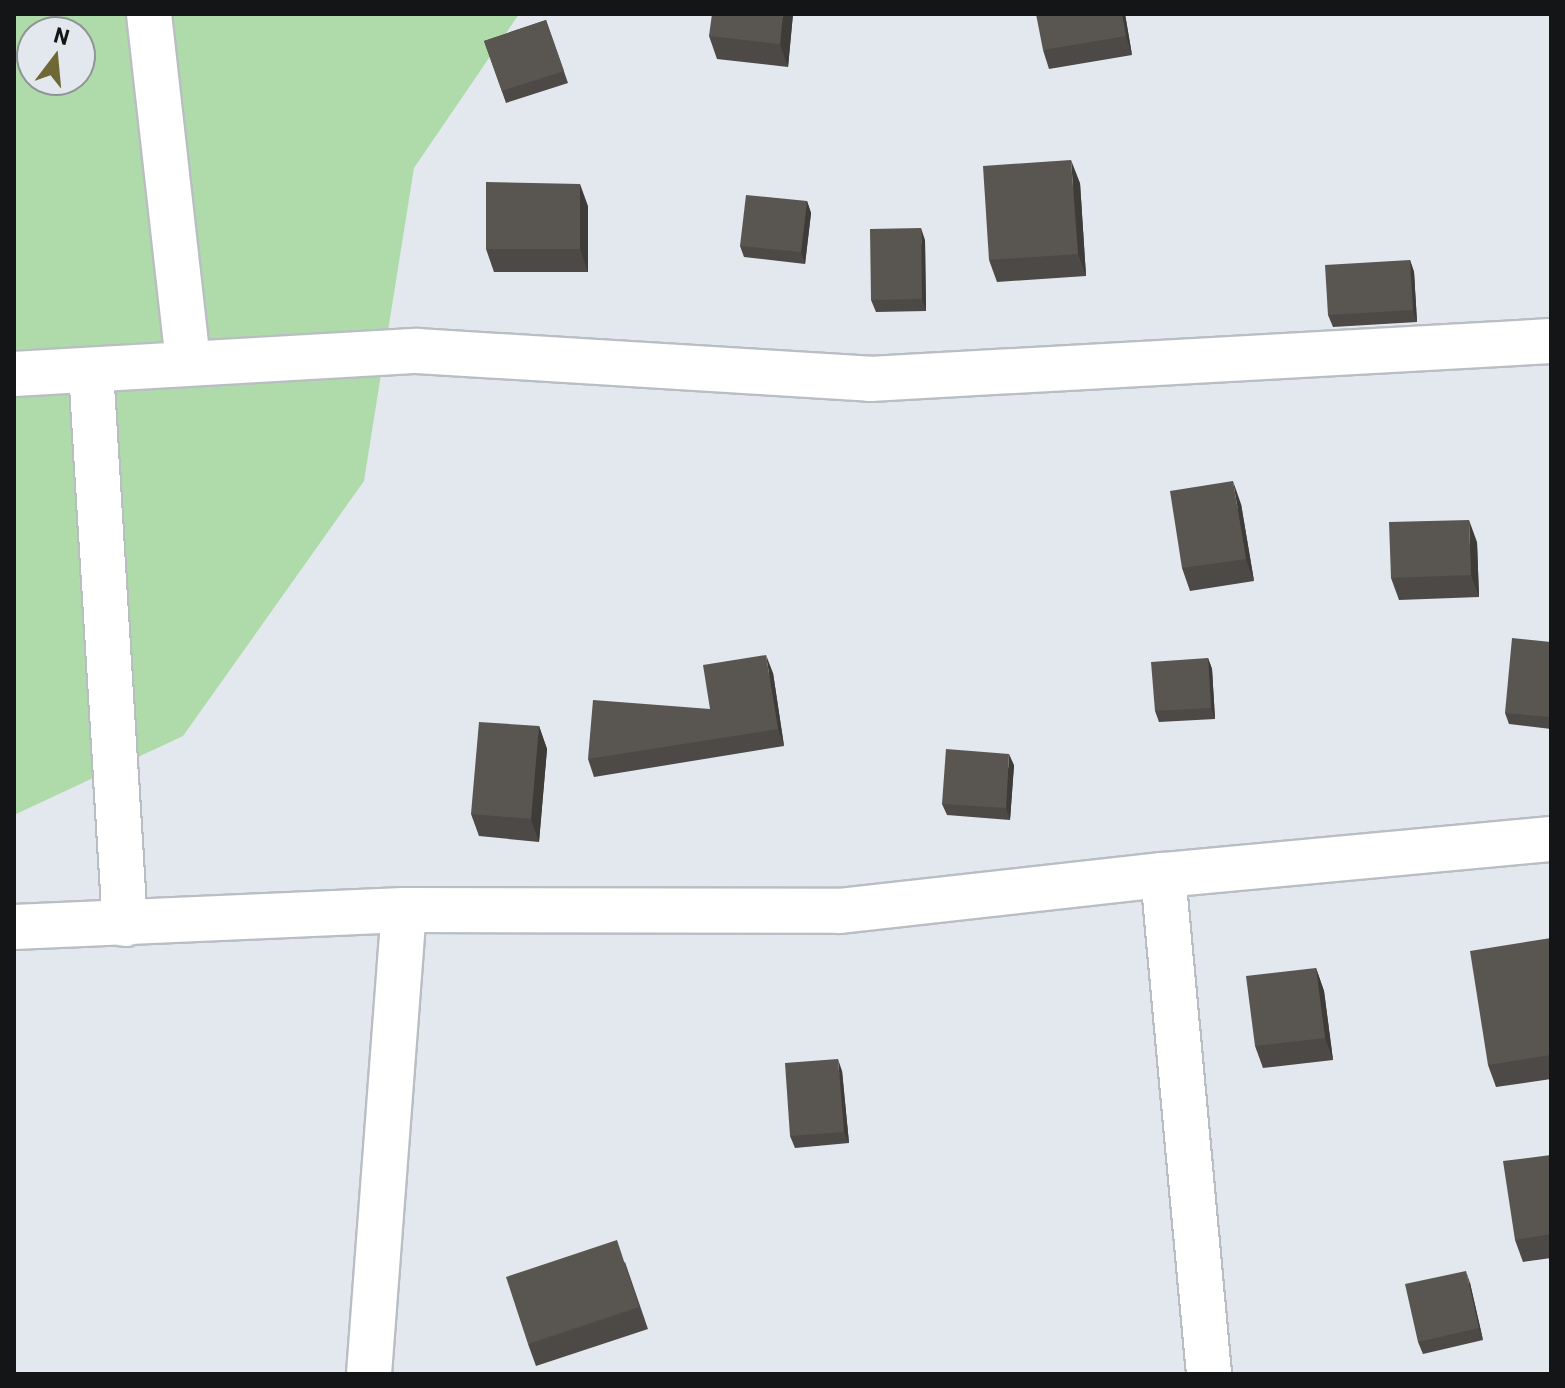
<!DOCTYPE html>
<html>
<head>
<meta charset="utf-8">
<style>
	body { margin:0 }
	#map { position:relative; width:1565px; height:1388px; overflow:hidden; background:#e2e8ed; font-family:Barlow,sans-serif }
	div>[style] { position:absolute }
	.green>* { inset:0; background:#afdbab }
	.roads { filter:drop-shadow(2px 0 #b9bec3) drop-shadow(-2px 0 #b9bec3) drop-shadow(0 2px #b9bec3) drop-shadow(0 -2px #b9bec3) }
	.minor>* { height:44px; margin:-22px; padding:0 22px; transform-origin:22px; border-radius:22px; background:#fff }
	.wall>* { inset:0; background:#4d4946 }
	.shaded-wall>* { inset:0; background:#3e3c39 }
	.building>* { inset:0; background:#595551 }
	span { translate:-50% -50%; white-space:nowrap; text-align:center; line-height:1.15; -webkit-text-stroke:8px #e2e8ed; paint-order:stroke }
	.frame { position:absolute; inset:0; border:16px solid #141517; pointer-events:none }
	.north { position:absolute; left:16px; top:16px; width:80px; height:80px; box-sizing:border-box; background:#e2e8ed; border:2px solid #909497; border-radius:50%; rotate:16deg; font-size:22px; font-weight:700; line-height:32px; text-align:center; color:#141517 }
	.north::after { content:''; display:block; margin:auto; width:28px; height:36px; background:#706834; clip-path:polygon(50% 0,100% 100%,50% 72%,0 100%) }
</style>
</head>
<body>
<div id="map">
	<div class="green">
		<i style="clip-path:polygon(evenodd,14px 14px,519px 14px,414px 168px,364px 481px,183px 736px,14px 815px,14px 14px,32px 32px,80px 32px,80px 80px,32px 80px,32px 32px)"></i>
	</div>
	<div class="roads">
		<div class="minor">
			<i style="left:149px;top:14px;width:350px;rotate:83.6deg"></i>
			<i style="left:91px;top:370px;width:555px;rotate:86.49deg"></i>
			<i style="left:14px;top:374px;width:404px;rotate:-3.3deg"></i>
			<i style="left:417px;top:351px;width:454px;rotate:3.5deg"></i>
			<i style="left:870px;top:379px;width:682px;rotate:-3.19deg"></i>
			<i style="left:1163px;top:875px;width:501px;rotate:84.73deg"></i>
			<i style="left:14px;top:927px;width:390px;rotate:-2.5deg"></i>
			<i style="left:404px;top:910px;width:436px;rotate:0.1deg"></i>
			<i style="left:840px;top:911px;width:325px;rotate:-6.4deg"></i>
			<i style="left:1163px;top:875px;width:390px;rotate:-5.3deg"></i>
			<i style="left:369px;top:1374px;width:465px;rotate:-85.7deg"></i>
		</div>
	</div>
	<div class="wall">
		<i style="clip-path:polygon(793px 14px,788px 67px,717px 59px,709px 36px)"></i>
		<i style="clip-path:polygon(1125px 14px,1132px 55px,1049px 69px,1043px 50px)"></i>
		<i style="clip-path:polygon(546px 20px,568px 83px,506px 103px,484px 41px)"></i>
		<i style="clip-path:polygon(1080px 183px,1086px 276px,997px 282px,989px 260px)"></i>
		<i style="clip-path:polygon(807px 201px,811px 213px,805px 264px,744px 257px,740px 246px)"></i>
		<i style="clip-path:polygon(588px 206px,588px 272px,494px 272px,486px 249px)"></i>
		<i style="clip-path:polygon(925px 240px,926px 311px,876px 312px,871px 300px)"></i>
		<i style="clip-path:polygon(1410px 260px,1414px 272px,1417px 322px,1333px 327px,1328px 315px)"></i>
		<i style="clip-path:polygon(1241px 504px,1254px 581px,1190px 591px,1182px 568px)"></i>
		<i style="clip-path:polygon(1477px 542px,1479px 597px,1399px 600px,1391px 578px)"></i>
		<i style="clip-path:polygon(1551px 642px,1551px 729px,1509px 724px,1505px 713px)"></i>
		<i style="clip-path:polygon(1208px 658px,1212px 669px,1215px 719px,1159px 722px,1155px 711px)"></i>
		<i style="clip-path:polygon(773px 673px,784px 746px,594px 777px,588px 759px,710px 709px)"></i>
		<i style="clip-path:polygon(539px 726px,547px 749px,539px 842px,479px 836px,471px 814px)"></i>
		<i style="clip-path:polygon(1014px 765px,1010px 820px,947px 815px,942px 804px)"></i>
		<i style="clip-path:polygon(1551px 938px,1551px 1079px,1496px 1087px,1488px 1065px)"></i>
		<i style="clip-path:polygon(1316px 968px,1324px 991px,1333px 1060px,1263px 1068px,1255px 1046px)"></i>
		<i style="clip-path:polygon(842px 1071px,849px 1143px,795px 1148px,790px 1136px)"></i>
		<i style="clip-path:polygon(1551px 1155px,1551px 1258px,1523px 1262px,1515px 1240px)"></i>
		<i style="clip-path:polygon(625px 1262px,648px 1329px,536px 1366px,528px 1344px)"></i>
		<i style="clip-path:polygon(1470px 1283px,1483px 1340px,1423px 1354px,1418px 1342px)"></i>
	</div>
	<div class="shaded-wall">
		<i style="clip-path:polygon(783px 14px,793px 14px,788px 67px,780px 44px)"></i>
		<i style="clip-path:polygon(1122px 14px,1125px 14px,1132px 55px,1126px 36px)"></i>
		<i style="clip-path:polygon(1071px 160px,1080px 183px,1086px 276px,1078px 254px)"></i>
		<i style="clip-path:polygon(580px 184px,588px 206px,588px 272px,580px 249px)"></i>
		<i style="clip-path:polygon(807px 201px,811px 213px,805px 264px,801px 252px)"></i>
		<i style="clip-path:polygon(921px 228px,925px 240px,926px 311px,922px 299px)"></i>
		<i style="clip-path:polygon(1410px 260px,1414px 272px,1417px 322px,1413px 310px)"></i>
		<i style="clip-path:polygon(1233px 481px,1241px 504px,1254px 581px,1246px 559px)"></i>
		<i style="clip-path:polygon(1469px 520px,1477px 542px,1479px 597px,1471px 575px)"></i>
		<i style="clip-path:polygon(766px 655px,773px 673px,784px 746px,778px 729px)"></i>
		<i style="clip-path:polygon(1208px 658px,1212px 669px,1215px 719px,1211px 708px)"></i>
		<i style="clip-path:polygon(539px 726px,547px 749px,539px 842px,531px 819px)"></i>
		<i style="clip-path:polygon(1009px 754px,1014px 765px,1010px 820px,1006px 808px)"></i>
		<i style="clip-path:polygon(1316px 968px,1324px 991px,1333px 1060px,1325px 1038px)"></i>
		<i style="clip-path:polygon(838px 1059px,842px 1071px,849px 1143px,844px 1132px)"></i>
		<i style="clip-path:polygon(1466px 1271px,1470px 1283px,1483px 1340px,1479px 1328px)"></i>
	</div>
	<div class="building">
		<i style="clip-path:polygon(712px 14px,783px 14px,780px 44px,709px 36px)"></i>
		<i style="clip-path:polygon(1036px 14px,1122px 14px,1126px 36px,1043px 50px)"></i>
		<i style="clip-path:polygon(546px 20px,564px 71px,502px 91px,484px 41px)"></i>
		<i style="clip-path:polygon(1071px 160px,1078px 254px,989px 260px,983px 166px)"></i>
		<i style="clip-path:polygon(486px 182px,580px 184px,580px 249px,486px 249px)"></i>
		<i style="clip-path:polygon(746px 195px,807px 201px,801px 252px,740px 246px)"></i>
		<i style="clip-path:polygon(921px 228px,922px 299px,871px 300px,870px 229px)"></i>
		<i style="clip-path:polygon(1410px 260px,1413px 310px,1328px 315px,1325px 265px)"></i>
		<i style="clip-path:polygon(1233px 481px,1246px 559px,1182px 568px,1170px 491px)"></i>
		<i style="clip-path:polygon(1469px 520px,1471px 575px,1391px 578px,1389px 522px)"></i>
		<i style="clip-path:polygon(1512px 638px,1551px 642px,1551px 717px,1505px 713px)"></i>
		<i style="clip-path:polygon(766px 655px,778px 729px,588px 759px,593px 700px,710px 709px,703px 665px)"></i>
		<i style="clip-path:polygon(1208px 658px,1211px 708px,1155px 711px,1151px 662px)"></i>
		<i style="clip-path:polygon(479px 722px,539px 726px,531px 819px,471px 814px)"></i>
		<i style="clip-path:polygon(946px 749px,1009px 754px,1006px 808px,942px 804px)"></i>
		<i style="clip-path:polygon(1551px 938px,1551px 1055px,1488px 1065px,1470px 951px)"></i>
		<i style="clip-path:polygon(1316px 968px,1325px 1038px,1255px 1046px,1246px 976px)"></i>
		<i style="clip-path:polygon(838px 1059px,844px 1132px,790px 1136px,785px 1063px)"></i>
		<i style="clip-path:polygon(1551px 1155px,1551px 1234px,1515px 1240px,1503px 1161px)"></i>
		<i style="clip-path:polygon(617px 1240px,639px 1307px,528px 1344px,506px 1277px)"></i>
		<i style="clip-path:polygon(1466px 1271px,1479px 1328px,1418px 1342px,1405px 1284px)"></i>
	</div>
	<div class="frame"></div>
	<div class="north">N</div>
</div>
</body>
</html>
